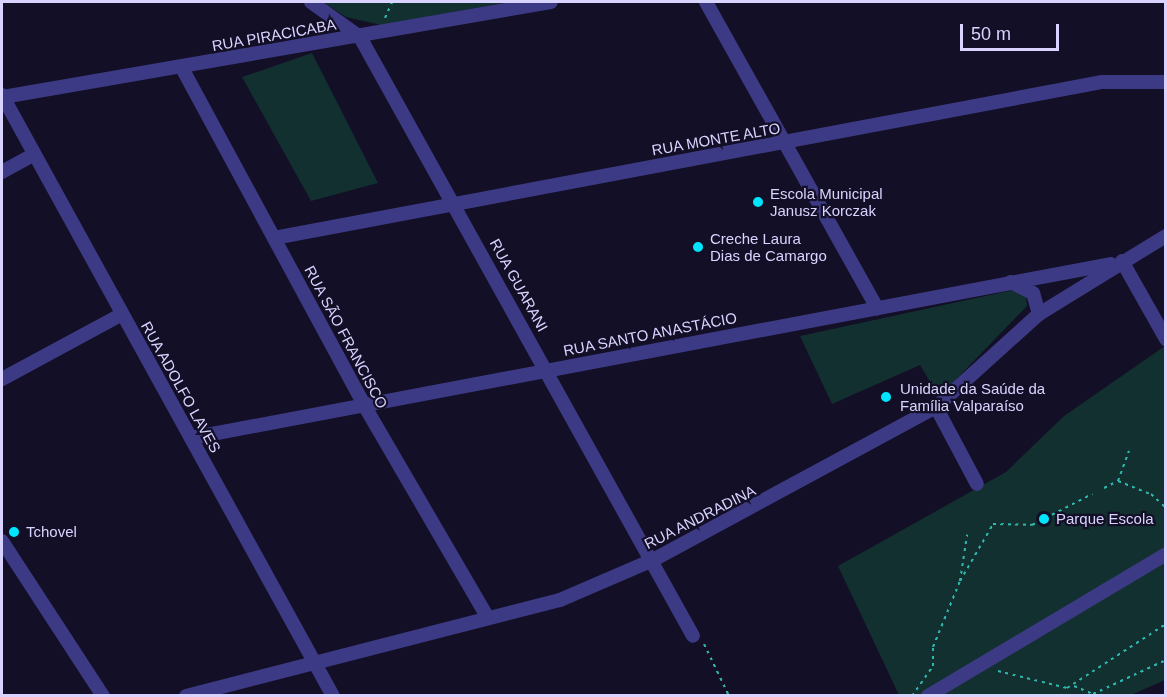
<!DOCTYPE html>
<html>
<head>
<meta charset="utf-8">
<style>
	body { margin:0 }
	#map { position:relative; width:1167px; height:697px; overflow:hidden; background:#130f26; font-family:Arial,sans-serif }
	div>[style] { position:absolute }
	.green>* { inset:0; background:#12302f }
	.path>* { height:2px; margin-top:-1px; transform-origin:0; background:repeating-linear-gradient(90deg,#2fb8b0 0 3px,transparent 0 7.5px) }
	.minor>* { height:14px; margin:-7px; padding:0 7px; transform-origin:7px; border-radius:7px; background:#3d3a85 }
	.dots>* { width:16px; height:16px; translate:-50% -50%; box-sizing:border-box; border:3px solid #130f26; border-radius:50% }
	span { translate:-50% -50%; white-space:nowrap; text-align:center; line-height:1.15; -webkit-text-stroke:4.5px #130f26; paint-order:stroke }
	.street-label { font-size:15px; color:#d9d4ff }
	.poi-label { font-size:15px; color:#d9d4ff }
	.left { translate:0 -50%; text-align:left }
	.frame { position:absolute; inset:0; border:3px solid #d9d4ff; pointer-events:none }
	.scale { position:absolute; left:960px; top:24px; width:99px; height:27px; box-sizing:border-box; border:3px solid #d9d4ff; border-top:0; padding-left:8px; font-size:18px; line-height:21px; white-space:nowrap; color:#d9d4ff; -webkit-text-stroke:4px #130f26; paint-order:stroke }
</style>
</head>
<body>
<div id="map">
	<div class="green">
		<i style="clip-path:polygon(323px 2px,509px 2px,381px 25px,346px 17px)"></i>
		<i style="clip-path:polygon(312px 53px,378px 183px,311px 201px,242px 77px)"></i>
		<i style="clip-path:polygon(1018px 289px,1026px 295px,1027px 306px,939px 397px,920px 365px,832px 404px,800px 336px)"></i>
		<i style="clip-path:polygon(1165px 346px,1165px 680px,1131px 695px,899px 695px,838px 566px,1006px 472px,1064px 416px)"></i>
	</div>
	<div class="path">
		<i style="left:385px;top:18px;width:17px;rotate:-66deg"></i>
		<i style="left:1118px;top:481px;width:35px;rotate:22deg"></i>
		<i style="left:1151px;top:494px;width:21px;rotate:43deg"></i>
		<i style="left:1104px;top:488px;width:16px;rotate:-27deg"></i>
		<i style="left:1118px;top:481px;width:32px;rotate:-70deg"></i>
		<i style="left:960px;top:581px;width:66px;rotate:-59.9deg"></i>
		<i style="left:993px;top:524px;width:39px;rotate:1deg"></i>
		<i style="left:1032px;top:525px;width:68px;rotate:-27.3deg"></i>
		<i style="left:704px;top:644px;width:58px;rotate:64.3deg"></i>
		<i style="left:998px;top:671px;width:71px;rotate:13.8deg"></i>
		<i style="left:1067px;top:688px;width:118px;rotate:-32.9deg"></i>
		<i style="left:1074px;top:686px;width:21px;rotate:23deg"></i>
		<i style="left:1093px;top:694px;width:81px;rotate:-25deg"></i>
		<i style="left:912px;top:696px;width:37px;rotate:-55deg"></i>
		<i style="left:933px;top:666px;width:19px;rotate:-90deg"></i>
		<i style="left:933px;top:647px;width:71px;rotate:-67.8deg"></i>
		<i style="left:960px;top:581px;width:47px;rotate:-81.3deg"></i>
	</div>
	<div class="minor">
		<i style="left:311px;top:2px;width:60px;rotate:35.5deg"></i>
		<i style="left:360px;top:37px;width:685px;rotate:60.93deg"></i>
		<i style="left:706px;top:2px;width:351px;rotate:60.8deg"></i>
		<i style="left:182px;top:68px;width:383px;rotate:61.6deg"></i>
		<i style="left:364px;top:405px;width:246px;rotate:59.8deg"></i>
		<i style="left:2px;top:95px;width:686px;rotate:61.16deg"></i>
		<i style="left:3px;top:97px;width:556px;rotate:-9.83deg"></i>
		<i style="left:2px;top:172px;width:35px;rotate:-29deg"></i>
		<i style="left:274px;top:238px;width:843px;rotate:-10.67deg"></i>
		<i style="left:1102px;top:82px;width:64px"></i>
		<i style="left:1122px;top:261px;width:90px;rotate:60.6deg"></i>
		<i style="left:1011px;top:282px;width:25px;rotate:27deg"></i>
		<i style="left:1033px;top:293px;width:22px;rotate:74deg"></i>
		<i style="left:2px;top:379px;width:136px;rotate:-28.4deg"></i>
		<i style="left:936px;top:407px;width:87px;rotate:62deg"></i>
		<i style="left:191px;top:438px;width:936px;rotate:-10.71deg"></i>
		<i style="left:2px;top:541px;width:185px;rotate:56.9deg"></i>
		<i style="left:186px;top:696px;width:386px;rotate:-14.4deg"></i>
		<i style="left:560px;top:600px;width:101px;rotate:-23.3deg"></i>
		<i style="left:653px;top:560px;width:322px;rotate:-28.4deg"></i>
		<i style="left:936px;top:407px;width:139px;rotate:-42.1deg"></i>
		<i style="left:1039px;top:314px;width:149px;rotate:-31.6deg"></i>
		<i style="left:928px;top:696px;width:277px;rotate:-30.8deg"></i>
	</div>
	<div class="dots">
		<i style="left:758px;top:202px;background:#00e5ff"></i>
		<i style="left:698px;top:247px;background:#00e5ff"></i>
		<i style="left:886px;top:397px;background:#00e5ff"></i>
		<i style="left:1044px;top:519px;background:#00e5ff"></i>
		<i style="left:14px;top:532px;background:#00e5ff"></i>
	</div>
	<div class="street-label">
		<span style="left:274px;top:35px;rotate:-10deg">RUA PIRACICABA</span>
		<span style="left:716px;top:139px;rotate:-10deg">RUA MONTE ALTO</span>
		<span style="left:519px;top:285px;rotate:61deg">RUA GUARANI</span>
		<span style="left:650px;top:334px;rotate:-11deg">RUA SANTO ANASTÁCIO</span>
		<span style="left:346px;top:337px;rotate:62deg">RUA SÃO FRANCISCO</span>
		<span style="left:181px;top:387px;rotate:61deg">RUA ADOLFO LAVES</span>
		<span style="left:700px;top:517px;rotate:-27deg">RUA ANDRADINA</span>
	</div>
	<div class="poi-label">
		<span class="left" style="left:770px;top:202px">Escola Municipal<br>Janusz Korczak</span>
		<span class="left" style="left:710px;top:247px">Creche Laura<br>Dias de Camargo</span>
		<span class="left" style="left:900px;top:397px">Unidade da Saúde da<br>Família Valparaíso</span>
		<span class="left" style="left:1056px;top:519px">Parque Escola</span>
		<span class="left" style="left:26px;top:532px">Tchovel</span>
	</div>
	<div class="frame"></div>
	<div class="scale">50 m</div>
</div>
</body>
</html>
